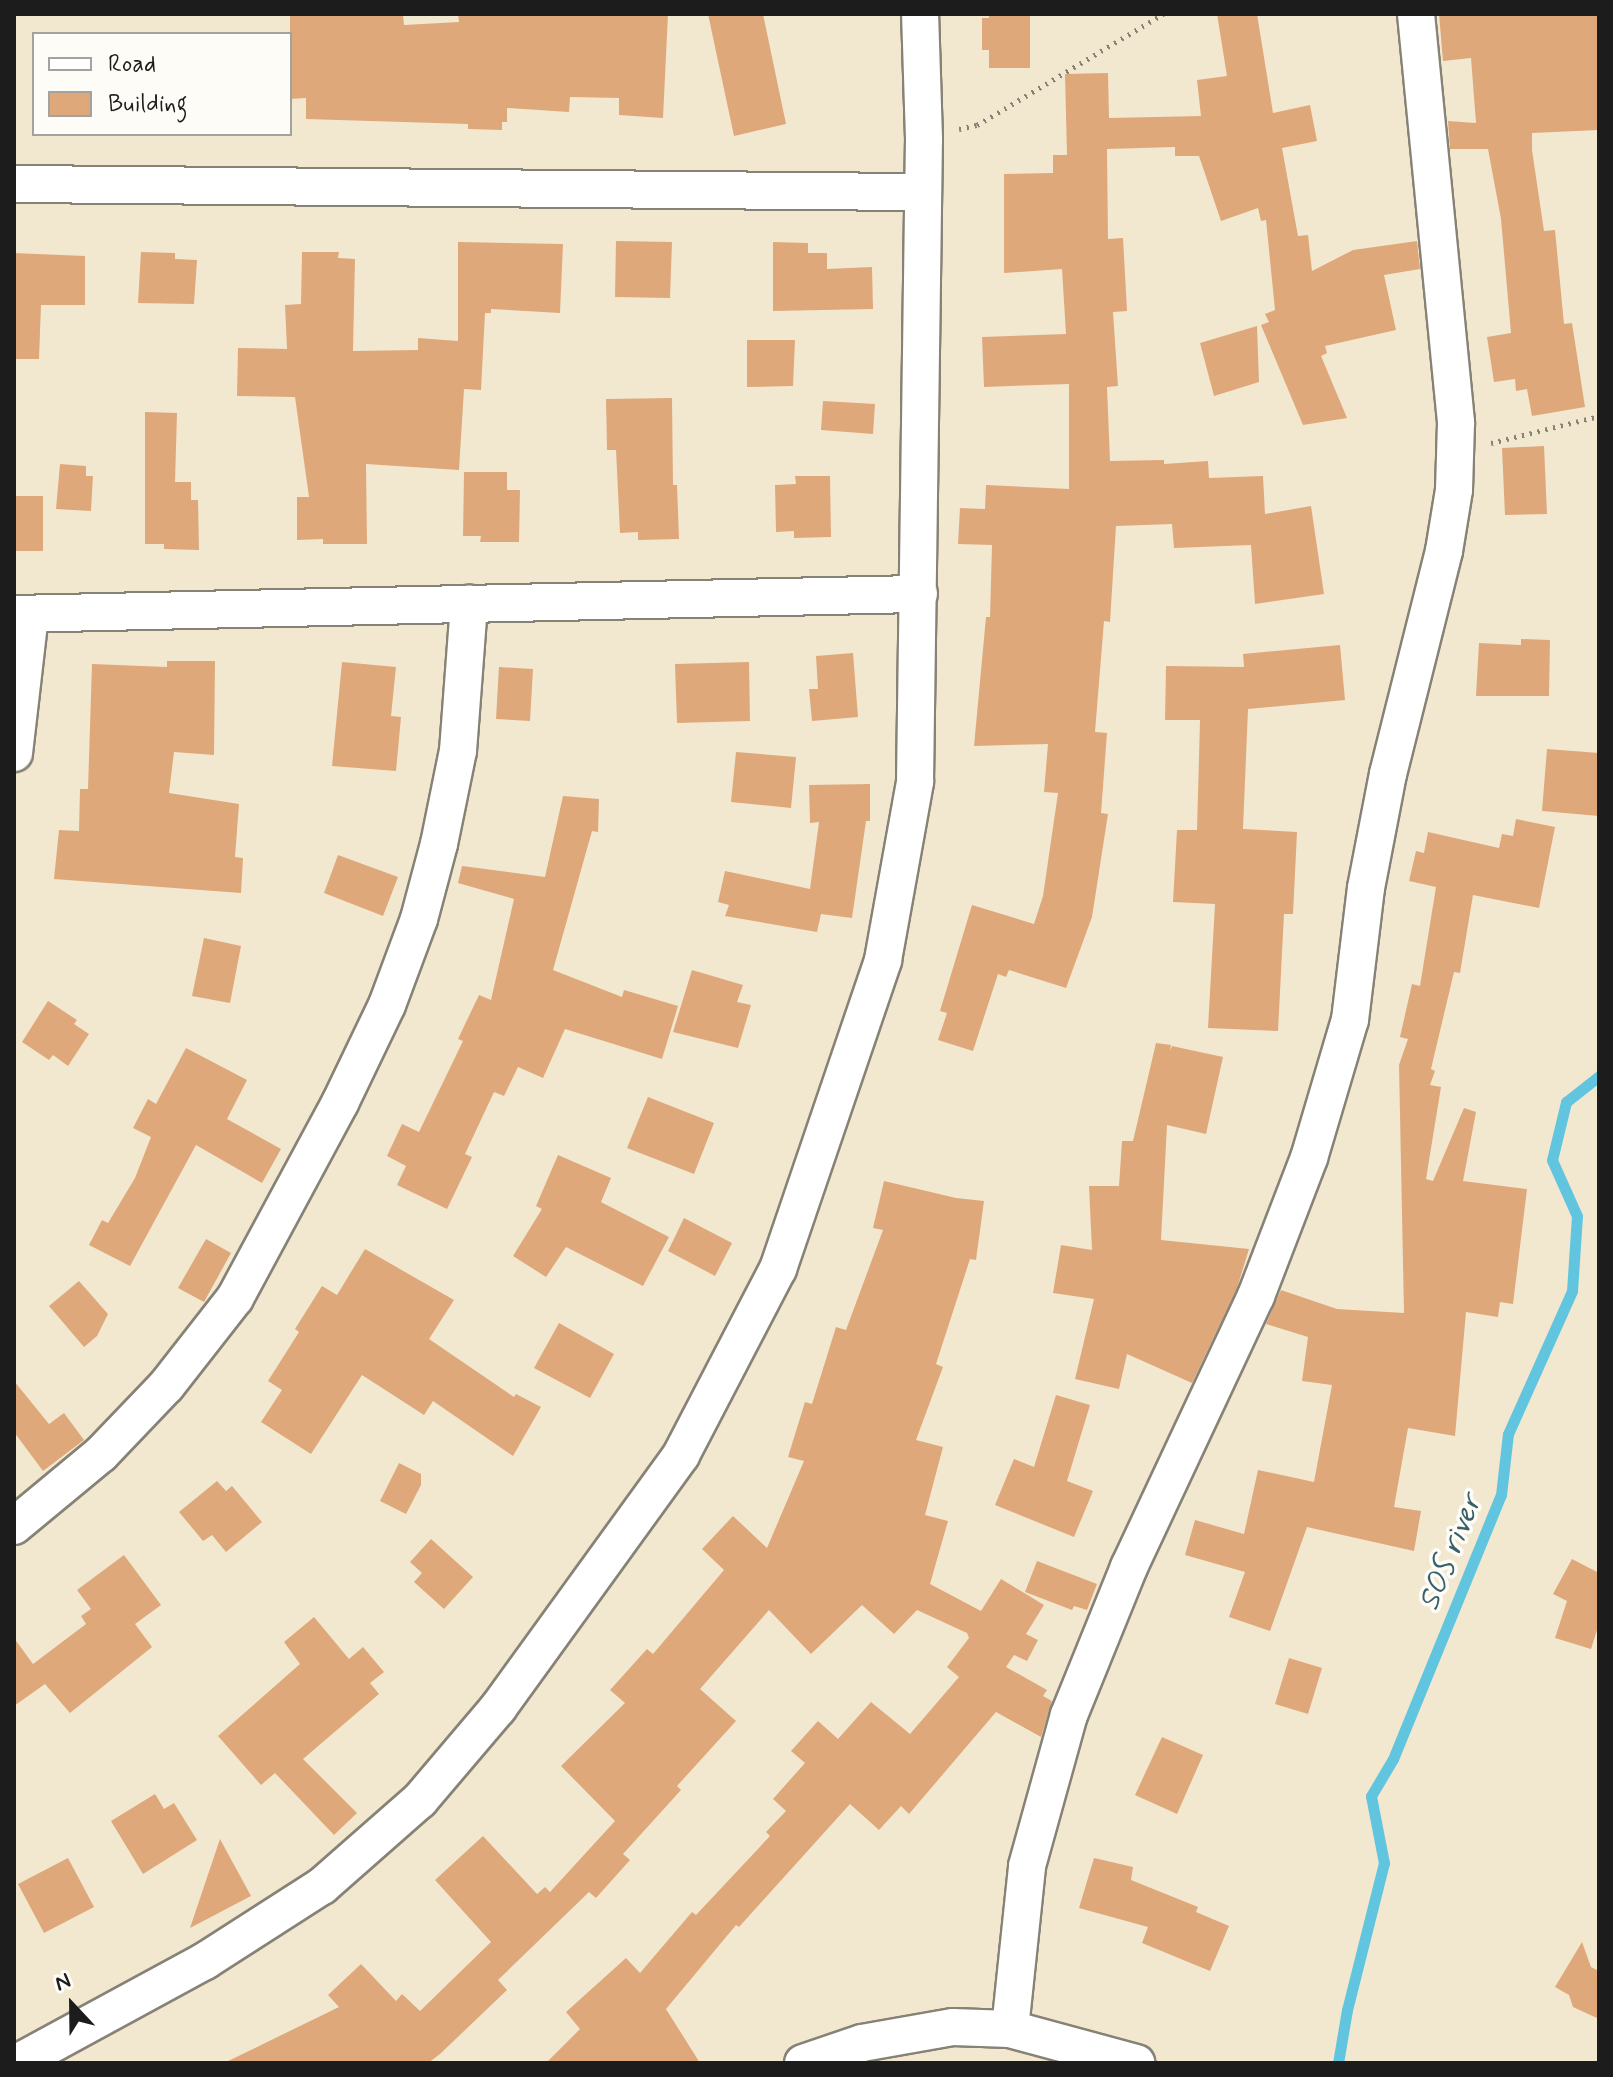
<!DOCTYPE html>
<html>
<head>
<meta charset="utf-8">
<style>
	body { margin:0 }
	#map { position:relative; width:1613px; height:2077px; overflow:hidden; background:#f2e8d0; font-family:Mynerve,sans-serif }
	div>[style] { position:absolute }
	.stream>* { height:11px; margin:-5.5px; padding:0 5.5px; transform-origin:5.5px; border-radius:5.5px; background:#62c5e0 }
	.building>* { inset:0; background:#dfa87b }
	.path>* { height:5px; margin-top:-2.5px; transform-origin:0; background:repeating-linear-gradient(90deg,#878276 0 2px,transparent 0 8px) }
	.roads { filter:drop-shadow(2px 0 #878276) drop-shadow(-2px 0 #878276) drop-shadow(0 2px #878276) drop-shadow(0 -2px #878276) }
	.street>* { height:36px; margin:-18px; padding:0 18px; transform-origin:18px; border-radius:18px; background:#fff }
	span { translate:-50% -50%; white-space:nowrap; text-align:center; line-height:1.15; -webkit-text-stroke:7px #fdfcf7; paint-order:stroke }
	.water-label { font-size:30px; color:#38606a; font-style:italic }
	.frame { position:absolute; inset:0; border:16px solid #1c1c1c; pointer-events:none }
	.legend { position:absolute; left:32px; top:32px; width:260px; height:104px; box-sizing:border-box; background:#fdfcf7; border:2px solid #a3a29f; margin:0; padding:10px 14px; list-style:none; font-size:24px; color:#1c1c1c }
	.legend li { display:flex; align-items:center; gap:16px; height:40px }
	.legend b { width:40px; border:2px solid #a3a29f }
	.north { position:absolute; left:32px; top:1965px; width:80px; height:80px; -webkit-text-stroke:6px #fdfcf7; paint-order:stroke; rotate:338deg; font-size:22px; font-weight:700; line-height:32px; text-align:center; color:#1c1c1c }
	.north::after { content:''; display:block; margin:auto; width:28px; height:36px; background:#1c1c1c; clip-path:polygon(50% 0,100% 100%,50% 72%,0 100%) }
</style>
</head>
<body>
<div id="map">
	<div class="stream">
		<i style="left:1338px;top:2063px;width:54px;rotate:-80.4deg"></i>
		<i style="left:1347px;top:2010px;width:152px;rotate:-75.9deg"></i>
		<i style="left:1384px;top:1863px;width:68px;rotate:-101deg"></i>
		<i style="left:1371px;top:1796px;width:43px;rotate:-59.3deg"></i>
		<i style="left:1393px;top:1759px;width:285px;rotate:-67.8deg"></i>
		<i style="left:1501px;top:1495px;width:61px;rotate:-83.5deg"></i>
		<i style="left:1508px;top:1434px;width:157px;rotate:-65.9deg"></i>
		<i style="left:1572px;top:1291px;width:75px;rotate:-86.2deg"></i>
		<i style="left:1577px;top:1216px;width:61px;rotate:-114.1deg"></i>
		<i style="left:1552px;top:1160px;width:60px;rotate:-76.4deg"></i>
		<i style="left:1566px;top:1102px;width:42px;rotate:-38.2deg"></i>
	</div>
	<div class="building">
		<i style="clip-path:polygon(290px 14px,403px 14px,404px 25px,459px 22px,458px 14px,668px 14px,663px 118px,619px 115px,619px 98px,570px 97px,569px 112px,507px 108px,507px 122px,502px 122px,502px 130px,468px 129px,468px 124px,306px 119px,306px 98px,290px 99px)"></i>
		<i style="clip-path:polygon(708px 14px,763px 14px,786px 124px,734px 136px)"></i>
		<i style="clip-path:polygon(989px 14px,1030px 14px,1030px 68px,989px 68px,989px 50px,982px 50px,982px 18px,989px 18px)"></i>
		<i style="clip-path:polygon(1217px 14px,1257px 14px,1273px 113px,1310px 105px,1317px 141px,1282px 148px,1298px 236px,1308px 235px,1312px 271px,1353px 250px,1417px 241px,1420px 269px,1384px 275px,1396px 330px,1325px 346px,1327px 353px,1321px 356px,1347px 418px,1303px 425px,1261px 325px,1269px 322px,1265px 314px,1275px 310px,1266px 220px,1261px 221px,1258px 208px,1221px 221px,1199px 156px,1175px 156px,1175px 147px,1107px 149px,1108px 239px,1123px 238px,1127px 311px,1113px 312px,1118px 386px,1107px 387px,1110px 461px,1164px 460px,1164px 464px,1208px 461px,1209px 478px,1263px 476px,1265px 514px,1311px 506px,1324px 594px,1255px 604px,1251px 545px,1174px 548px,1172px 524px,1116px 526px,1110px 622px,1104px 621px,1095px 732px,1107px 733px,1101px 813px,1108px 814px,1092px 917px,1066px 988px,1009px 970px,1006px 977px,998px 974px,973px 1051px,938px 1040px,947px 1013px,940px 1011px,972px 905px,1034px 924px,1043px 896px,1058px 793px,1044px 792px,1048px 744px,974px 746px,986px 617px,990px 617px,992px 545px,958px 544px,960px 508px,985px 509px,986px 485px,1069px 489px,1069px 384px,984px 387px,982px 337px,1066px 334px,1062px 269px,1004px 273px,1004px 174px,1053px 173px,1053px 155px,1067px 155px,1065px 74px,1108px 73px,1109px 118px,1201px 116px,1197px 80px,1227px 76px)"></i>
		<i style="clip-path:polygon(1439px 14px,1599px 14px,1599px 130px,1532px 133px,1532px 150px,1544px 231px,1555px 230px,1564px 324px,1572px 323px,1585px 407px,1532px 416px,1527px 389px,1516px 391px,1515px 379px,1494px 382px,1487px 337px,1511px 333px,1501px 219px,1488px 149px,1450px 149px,1448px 121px,1476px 123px,1471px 58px,1443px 61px)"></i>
		<i style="clip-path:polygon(616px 241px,672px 242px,670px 298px,615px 297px)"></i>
		<i style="clip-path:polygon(458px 242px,563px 244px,560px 313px,491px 309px,491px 313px,485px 313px,481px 390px,464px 389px,459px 470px,366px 464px,367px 544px,323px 544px,323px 539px,297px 540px,297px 497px,309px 497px,295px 397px,237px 396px,238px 348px,287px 349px,285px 305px,301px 304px,302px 252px,339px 252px,338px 258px,355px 259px,353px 351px,418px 350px,418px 338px,458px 341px)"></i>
		<i style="clip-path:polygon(773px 242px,808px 243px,808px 253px,827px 253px,827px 269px,872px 267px,873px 309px,773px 311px)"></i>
		<i style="clip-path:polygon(141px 252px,175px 253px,175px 259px,197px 260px,194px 304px,138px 303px)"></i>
		<i style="clip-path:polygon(14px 253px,85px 256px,85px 305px,41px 305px,39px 359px,14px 359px)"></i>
		<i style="clip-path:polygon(1257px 326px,1259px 382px,1214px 396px,1200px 343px)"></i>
		<i style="clip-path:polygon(747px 340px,795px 340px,793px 386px,747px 387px)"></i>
		<i style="clip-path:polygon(672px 398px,673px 485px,677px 485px,679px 539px,638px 540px,638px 532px,620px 533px,616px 450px,607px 450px,606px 399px)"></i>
		<i style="clip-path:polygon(823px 401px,875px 404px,873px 434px,821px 430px)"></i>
		<i style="clip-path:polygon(145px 412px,177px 413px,175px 482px,191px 482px,191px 500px,198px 500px,199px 550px,164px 549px,164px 544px,145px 544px)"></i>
		<i style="clip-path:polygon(1544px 446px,1547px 514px,1505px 515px,1502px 448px)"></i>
		<i style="clip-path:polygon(60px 464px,86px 466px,86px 476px,93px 476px,91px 511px,56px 509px)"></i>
		<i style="clip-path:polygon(464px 472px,507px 472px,507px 490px,520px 490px,519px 542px,480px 542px,481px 536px,463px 536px)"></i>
		<i style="clip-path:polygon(795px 476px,830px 476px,831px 537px,794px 538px,794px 531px,776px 532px,775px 485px,796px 484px)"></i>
		<i style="clip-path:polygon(14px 496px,43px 496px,43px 551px,14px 551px)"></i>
		<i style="clip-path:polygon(1521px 639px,1550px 640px,1549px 696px,1476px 696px,1479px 643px,1521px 645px)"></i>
		<i style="clip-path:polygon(1340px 645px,1345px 700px,1248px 709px,1243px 829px,1297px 832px,1293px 914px,1284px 914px,1278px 1031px,1208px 1028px,1215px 904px,1173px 902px,1177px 830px,1197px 830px,1200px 720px,1165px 720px,1166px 666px,1244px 667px,1243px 654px)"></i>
		<i style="clip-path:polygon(853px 653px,858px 717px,812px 721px,809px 689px,818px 689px,816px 656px)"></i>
		<i style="clip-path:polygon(167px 661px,215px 661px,214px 755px,174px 752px,169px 793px,239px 804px,235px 857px,243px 858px,241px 893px,54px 879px,59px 830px,79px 831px,80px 789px,88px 789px,92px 664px,167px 667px)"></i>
		<i style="clip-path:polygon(342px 662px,396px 667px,391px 716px,401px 717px,396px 771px,332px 766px)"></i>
		<i style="clip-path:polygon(749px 662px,750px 721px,677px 723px,675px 664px)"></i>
		<i style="clip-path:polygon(499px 667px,533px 669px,530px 721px,496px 719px)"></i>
		<i style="clip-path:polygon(1547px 749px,1599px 753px,1599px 816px,1542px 811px)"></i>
		<i style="clip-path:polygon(736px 752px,796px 757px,791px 808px,731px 802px)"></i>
		<i style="clip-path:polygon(870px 784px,870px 821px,866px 821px,852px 918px,821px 914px,817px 932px,725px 916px,729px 905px,718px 902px,725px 871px,810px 889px,819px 822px,810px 823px,809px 785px)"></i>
		<i style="clip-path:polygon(563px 796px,599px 799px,598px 832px,592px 831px,553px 970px,622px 997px,624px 990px,678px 1006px,662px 1059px,565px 1029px,543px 1078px,518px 1067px,504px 1096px,494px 1092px,465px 1154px,472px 1157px,447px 1209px,397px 1185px,406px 1166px,387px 1156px,402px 1124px,419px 1132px,463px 1041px,458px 1039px,479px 995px,491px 1000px,514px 899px,458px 883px,462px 866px,545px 877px)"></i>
		<i style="clip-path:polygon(1516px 819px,1555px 827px,1539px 908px,1473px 895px,1460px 973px,1454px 972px,1431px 1069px,1435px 1071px,1430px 1085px,1441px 1087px,1426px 1179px,1433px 1181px,1464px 1108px,1476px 1112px,1463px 1181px,1527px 1189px,1513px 1304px,1500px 1302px,1498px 1317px,1466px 1312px,1455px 1436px,1408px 1428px,1394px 1507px,1421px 1511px,1414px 1551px,1307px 1527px,1270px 1631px,1229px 1617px,1245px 1572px,1185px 1555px,1195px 1520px,1244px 1534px,1258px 1470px,1314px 1482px,1332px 1385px,1302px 1381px,1308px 1337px,1266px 1324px,1281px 1290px,1337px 1309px,1404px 1313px,1399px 1065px,1408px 1039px,1400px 1037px,1412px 984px,1420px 986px,1436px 887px,1409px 881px,1416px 851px,1424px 853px,1428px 832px,1499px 848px,1502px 834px,1513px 836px)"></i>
		<i style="clip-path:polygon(338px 855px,398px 877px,383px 916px,324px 893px)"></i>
		<i style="clip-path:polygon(204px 938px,241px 946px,230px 1003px,192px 996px)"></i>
		<i style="clip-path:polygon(692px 970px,743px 985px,737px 1002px,751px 1005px,738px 1048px,673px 1032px)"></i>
		<i style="clip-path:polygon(48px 1001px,77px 1020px,74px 1024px,89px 1034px,68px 1066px,53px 1055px,49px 1060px,22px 1042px)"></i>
		<i style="clip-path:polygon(1156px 1043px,1171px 1045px,1170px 1051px,1172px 1046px,1223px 1057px,1206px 1134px,1167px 1125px,1161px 1240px,1249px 1249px,1237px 1288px,1192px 1383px,1127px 1354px,1119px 1389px,1075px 1379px,1094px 1299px,1053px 1293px,1061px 1245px,1092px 1250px,1089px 1186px,1119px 1186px,1122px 1141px,1133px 1141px)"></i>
		<i style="clip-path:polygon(186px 1048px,247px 1080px,227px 1119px,281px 1149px,262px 1183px,196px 1145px,130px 1266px,89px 1245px,102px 1220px,108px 1223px,135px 1178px,151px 1137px,133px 1128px,148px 1099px,156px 1104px)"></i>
		<i style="clip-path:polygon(648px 1097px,714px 1123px,694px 1174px,627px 1148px)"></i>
		<i style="clip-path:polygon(558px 1155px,611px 1178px,601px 1202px,669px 1237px,643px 1286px,566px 1247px,546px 1277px,513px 1256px,542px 1209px,536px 1206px)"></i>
		<i style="clip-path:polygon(884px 1181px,956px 1198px,984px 1201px,976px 1260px,970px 1259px,936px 1364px,943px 1367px,916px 1440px,943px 1447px,925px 1515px,948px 1521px,930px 1584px,981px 1611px,1001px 1579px,1044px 1605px,1026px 1634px,1038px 1640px,1027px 1661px,1014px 1655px,1006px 1667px,1047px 1690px,1043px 1696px,1052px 1701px,1041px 1737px,996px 1712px,909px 1814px,901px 1806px,879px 1830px,850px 1804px,739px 1927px,736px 1925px,666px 2009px,700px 2063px,546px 2063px,580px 2029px,566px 2012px,626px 1958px,640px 1973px,692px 1912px,696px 1915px,770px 1836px,766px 1832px,786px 1811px,773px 1799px,805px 1763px,791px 1751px,818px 1721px,838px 1739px,871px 1702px,910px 1734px,959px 1677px,947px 1667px,969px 1638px,967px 1633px,917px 1610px,894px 1634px,862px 1605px,811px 1654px,769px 1610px,700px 1689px,736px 1721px,677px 1786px,681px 1790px,623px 1854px,630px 1860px,596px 1898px,589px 1892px,498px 1980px,507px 1990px,440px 2054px,428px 2063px,224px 2063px,339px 2007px,328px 1995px,361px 1964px,396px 2001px,402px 1994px,420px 2011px,491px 1942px,435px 1880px,483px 1836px,537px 1894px,545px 1887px,550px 1892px,615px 1821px,561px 1766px,625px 1703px,610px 1690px,647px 1649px,653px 1654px,724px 1570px,702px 1549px,733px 1516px,767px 1548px,804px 1461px,788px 1457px,805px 1402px,812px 1404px,836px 1327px,846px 1330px,883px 1230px,873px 1228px)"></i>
		<i style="clip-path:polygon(684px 1218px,732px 1243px,715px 1276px,668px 1251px)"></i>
		<i style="clip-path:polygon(206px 1239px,231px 1253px,204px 1302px,178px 1288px)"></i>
		<i style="clip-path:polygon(365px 1249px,454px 1300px,429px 1339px,514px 1397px,516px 1394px,541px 1407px,513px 1456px,433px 1401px,424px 1415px,362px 1375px,311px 1454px,261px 1422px,282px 1390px,268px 1381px,299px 1332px,295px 1329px,322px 1286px,337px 1295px)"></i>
		<i style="clip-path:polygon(79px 1281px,108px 1314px,97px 1336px,84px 1347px,49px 1306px)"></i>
		<i style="clip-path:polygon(559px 1323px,614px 1354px,590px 1398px,534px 1368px)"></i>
		<i style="clip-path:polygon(14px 1381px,49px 1424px,64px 1413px,84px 1440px,43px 1471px,14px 1432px)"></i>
		<i style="clip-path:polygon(1056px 1395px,1090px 1405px,1067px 1481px,1093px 1491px,1074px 1537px,995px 1505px,1014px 1459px,1034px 1467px)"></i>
		<i style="clip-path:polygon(399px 1463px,421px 1474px,421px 1485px,406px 1514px,380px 1501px)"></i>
		<i style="clip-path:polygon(217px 1481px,226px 1491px,232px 1486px,262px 1522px,226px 1552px,212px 1535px,203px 1541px,179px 1512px)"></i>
		<i style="clip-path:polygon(431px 1539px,473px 1577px,444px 1609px,414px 1582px,422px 1573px,410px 1562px)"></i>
		<i style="clip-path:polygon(124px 1555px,161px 1605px,135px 1624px,152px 1647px,70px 1713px,45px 1684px,14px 1706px,14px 1638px,33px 1664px,86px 1624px,81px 1616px,91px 1609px,77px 1590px)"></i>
		<i style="clip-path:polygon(1572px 1559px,1599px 1573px,1599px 1624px,1591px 1649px,1555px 1638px,1567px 1601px,1553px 1594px)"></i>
		<i style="clip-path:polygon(1037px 1561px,1097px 1584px,1087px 1610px,1074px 1606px,1072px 1610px,1025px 1592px)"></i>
		<i style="clip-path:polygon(314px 1617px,349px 1659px,363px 1647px,384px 1672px,370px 1683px,379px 1694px,303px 1759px,357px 1813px,334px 1835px,275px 1773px,261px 1785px,218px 1736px,300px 1664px,284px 1642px)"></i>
		<i style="clip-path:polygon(1289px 1658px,1322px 1668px,1308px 1714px,1275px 1704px)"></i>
		<i style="clip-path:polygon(1162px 1737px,1203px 1755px,1177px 1814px,1135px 1795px)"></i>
		<i style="clip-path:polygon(155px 1794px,164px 1809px,174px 1803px,197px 1840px,143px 1874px,111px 1821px)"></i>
		<i style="clip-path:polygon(220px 1839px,251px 1896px,190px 1928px)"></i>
		<i style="clip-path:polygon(68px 1858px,94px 1907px,44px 1933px,18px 1884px)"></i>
		<i style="clip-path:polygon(1094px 1858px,1133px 1867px,1131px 1880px,1198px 1907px,1196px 1912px,1229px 1926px,1210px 1971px,1142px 1943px,1148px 1927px,1079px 1908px)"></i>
		<i style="clip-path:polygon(1582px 1942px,1591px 1967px,1599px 1971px,1599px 2019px,1573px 2007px,1569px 1995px,1555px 1987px)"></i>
	</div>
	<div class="path">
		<i style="left:959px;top:129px;width:18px;rotate:-13deg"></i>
		<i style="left:977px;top:125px;width:217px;rotate:-30.8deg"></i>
		<i style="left:1491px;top:443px;width:111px;rotate:-14deg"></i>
	</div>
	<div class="roads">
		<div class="street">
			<i style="left:14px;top:184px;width:907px;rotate:0.51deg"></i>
			<i style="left:14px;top:614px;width:905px;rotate:-1.27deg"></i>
			<i style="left:14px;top:753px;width:139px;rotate:-83.4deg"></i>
			<i style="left:14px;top:1526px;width:113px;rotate:-39.6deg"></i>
			<i style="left:101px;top:1454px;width:95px;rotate:-46.3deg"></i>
			<i style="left:167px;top:1385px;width:110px;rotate:-52deg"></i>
			<i style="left:235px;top:1298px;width:221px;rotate:-61.7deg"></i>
			<i style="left:340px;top:1103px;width:109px;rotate:-64.4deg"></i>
			<i style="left:387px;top:1005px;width:92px;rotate:-69.6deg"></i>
			<i style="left:419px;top:919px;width:78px;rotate:-75.1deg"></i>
			<i style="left:439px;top:844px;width:95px;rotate:-78.5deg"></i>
			<i style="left:458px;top:751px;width:148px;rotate:-85.7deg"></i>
			<i style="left:1010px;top:2029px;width:164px;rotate:-84deg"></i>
			<i style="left:1027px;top:1866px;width:157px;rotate:-74.5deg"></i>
			<i style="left:1069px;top:1715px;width:160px;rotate:-67.9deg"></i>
			<i style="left:1129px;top:1567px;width:299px;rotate:-64.9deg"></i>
			<i style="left:1256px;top:1296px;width:148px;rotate:-69deg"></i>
			<i style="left:1309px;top:1158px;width:144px;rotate:-73.5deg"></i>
			<i style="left:1350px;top:1020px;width:133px;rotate:-83.1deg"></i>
			<i style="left:1366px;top:888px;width:116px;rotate:-79.1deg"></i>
			<i style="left:1388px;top:774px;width:230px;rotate:-75.9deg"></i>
			<i style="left:1444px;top:551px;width:62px;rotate:-80.7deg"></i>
			<i style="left:1454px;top:490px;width:68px;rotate:-88.3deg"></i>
			<i style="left:1456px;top:422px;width:410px;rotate:-95.6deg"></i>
			<i style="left:17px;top:2063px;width:214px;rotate:-28.5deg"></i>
			<i style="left:205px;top:1961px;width:139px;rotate:-32.7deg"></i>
			<i style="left:322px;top:1886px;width:130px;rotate:-41.3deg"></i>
			<i style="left:420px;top:1800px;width:121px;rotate:-49.7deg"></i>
			<i style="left:498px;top:1708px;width:312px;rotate:-54.1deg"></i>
			<i style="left:681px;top:1455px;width:210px;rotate:-62.5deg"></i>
			<i style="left:778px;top:1269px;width:326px;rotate:-71.2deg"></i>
			<i style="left:883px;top:960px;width:181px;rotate:-79.8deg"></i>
			<i style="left:915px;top:782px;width:643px;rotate:-89.2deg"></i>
			<i style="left:924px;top:139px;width:125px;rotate:-91.8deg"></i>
			<i style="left:803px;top:2063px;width:62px;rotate:-18.7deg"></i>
			<i style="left:862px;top:2043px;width:92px;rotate:-10deg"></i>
			<i style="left:953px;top:2027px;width:57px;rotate:2deg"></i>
			<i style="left:1010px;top:2029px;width:131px;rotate:15.1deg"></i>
		</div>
	</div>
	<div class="water-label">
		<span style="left:1451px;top:1553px;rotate:-68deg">SOS river</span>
	</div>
	<div class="frame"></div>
	<ul class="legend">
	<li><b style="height:10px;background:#fff"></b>Road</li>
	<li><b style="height:22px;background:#dfa87b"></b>Building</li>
	</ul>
	<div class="north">N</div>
</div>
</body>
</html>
